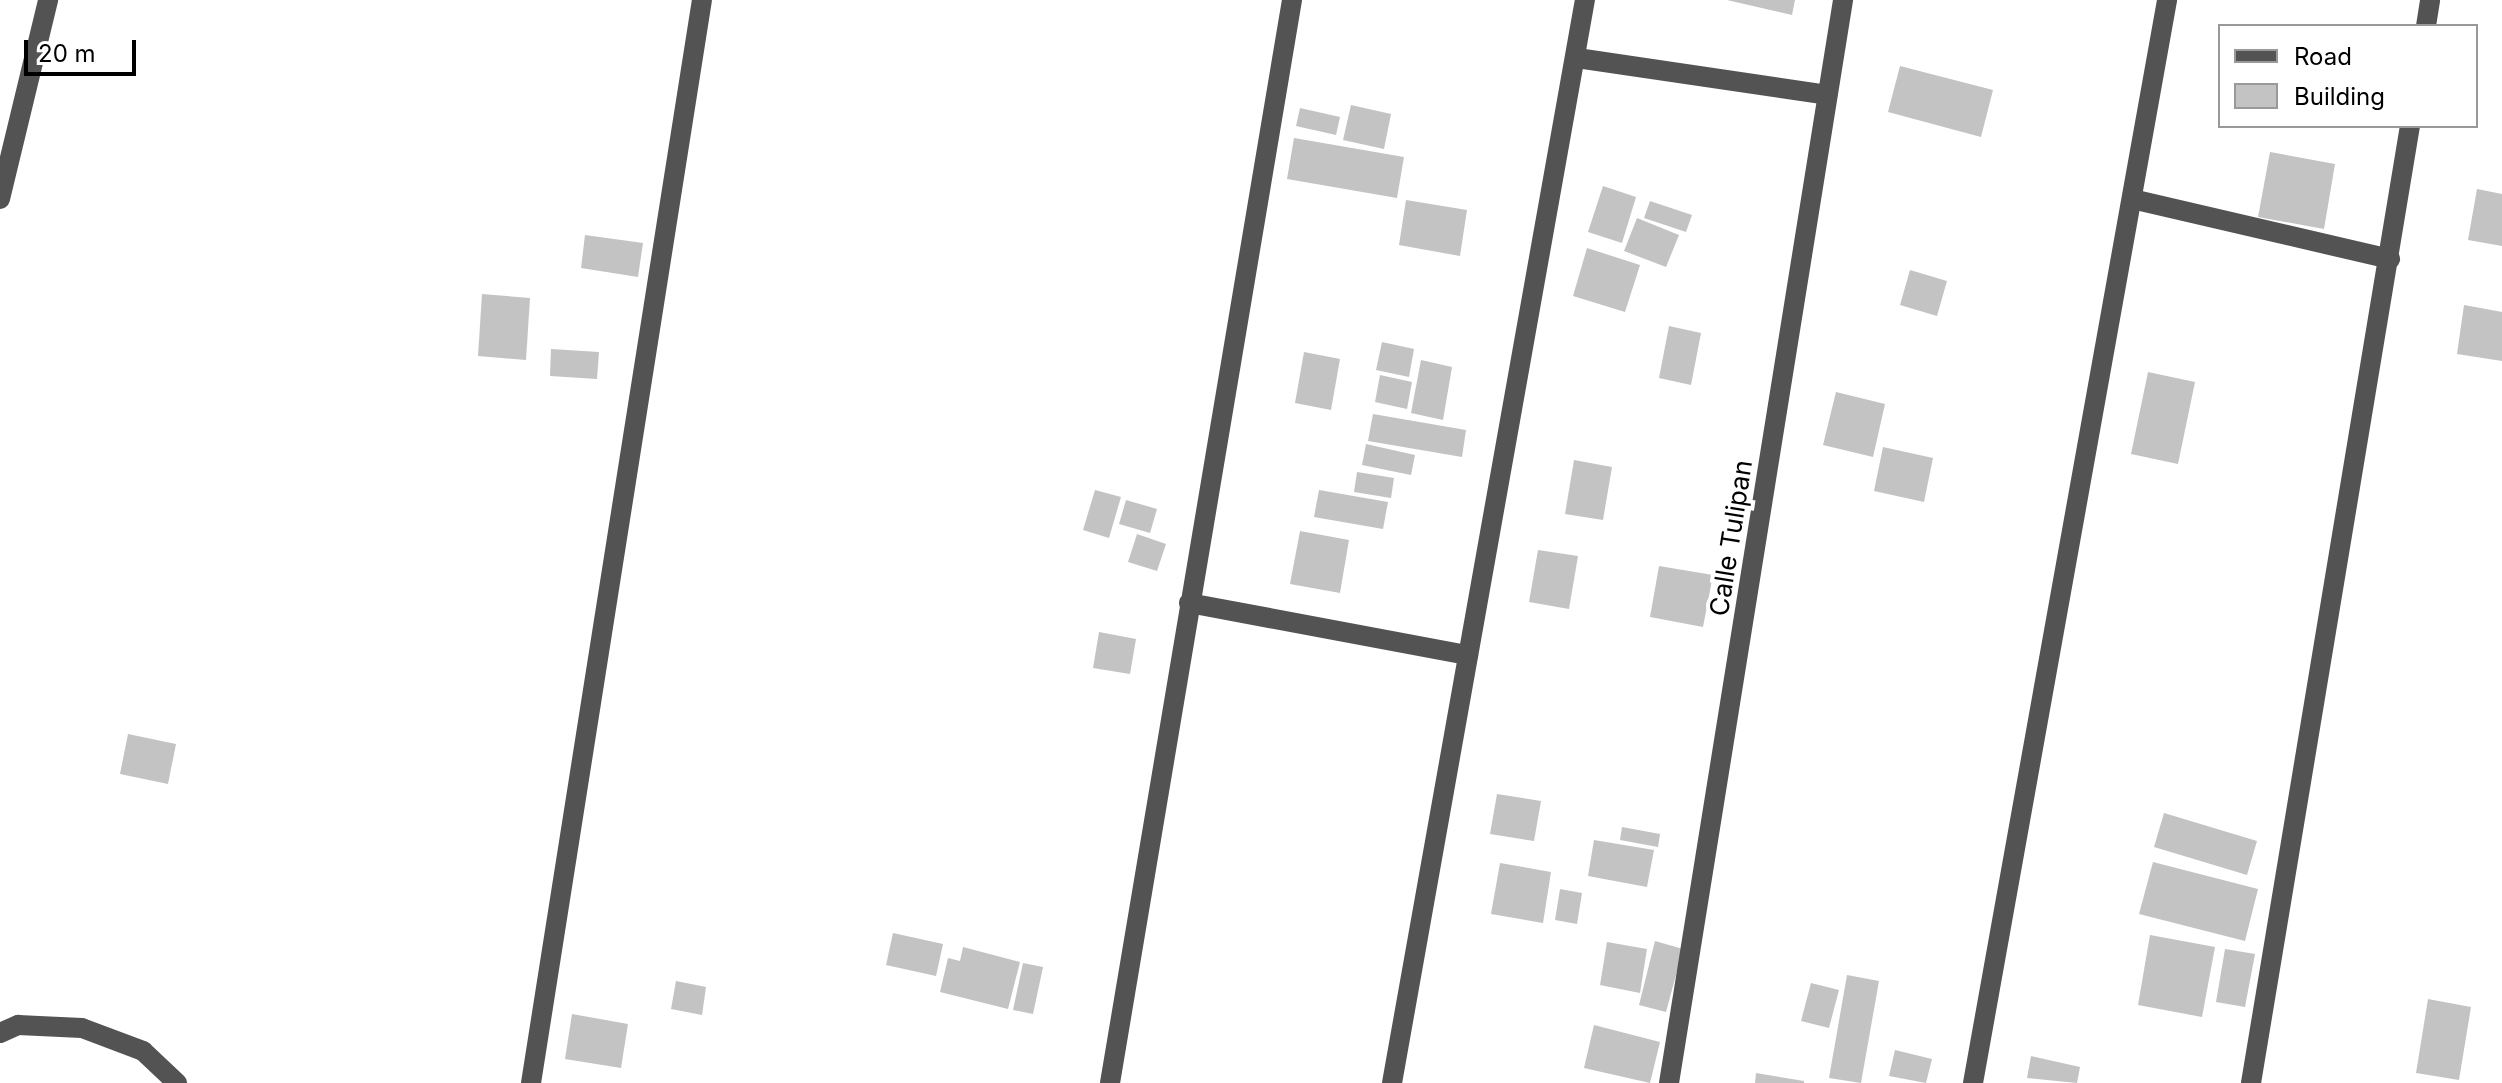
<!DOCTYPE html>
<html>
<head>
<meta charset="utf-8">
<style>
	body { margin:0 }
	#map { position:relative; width:2502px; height:1083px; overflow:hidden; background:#fff; font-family:Inter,sans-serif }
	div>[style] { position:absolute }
	.building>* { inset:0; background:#c3c3c3 }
	.minor>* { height:20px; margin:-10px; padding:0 10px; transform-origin:10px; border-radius:10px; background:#535353 }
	span { translate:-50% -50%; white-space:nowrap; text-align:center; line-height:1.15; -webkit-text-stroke:8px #fff; paint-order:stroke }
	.street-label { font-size:26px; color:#000 }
	.legend { position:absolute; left:2218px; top:24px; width:260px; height:104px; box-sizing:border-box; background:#fff; border:2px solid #999; margin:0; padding:10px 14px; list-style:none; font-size:24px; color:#000 }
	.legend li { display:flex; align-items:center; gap:16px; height:40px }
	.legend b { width:40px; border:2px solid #999 }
	.scale { position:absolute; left:24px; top:40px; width:112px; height:36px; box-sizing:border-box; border:4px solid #000; border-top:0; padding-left:10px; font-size:24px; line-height:28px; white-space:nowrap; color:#000; -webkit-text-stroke:6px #fff; paint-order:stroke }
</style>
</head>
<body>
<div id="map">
	<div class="building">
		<i style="clip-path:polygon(1727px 0,1795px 0,1792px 15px)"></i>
		<i style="clip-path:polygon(1900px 66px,1993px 90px,1981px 137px,1888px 112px)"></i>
		<i style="clip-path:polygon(1351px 105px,1391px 114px,1384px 149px,1343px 140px)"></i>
		<i style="clip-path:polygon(1300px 108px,1340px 117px,1336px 135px,1296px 126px)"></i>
		<i style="clip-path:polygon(1294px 138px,1404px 157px,1397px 198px,1287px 179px)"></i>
		<i style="clip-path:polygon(2270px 152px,2335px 164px,2324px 229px,2258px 217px)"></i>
		<i style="clip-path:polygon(1603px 186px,1636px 197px,1622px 243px,1588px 232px)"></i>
		<i style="clip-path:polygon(2477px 189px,2502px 194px,2502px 246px,2468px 240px)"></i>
		<i style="clip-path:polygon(1406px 200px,1467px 210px,1460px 256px,1399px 245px)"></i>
		<i style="clip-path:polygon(1650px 201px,1692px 215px,1686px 232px,1644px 218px)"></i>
		<i style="clip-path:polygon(1637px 218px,1679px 235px,1666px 267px,1624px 251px)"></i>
		<i style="clip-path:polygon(585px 235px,643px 243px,638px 277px,581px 268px)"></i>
		<i style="clip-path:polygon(1587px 248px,1640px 265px,1625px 312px,1573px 296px)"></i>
		<i style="clip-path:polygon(1910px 270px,1947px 281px,1937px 316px,1900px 305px)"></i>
		<i style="clip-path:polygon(482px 294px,530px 298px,526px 360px,478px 356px)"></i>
		<i style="clip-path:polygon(2464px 305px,2502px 312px,2502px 361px,2457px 354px)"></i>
		<i style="clip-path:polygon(1669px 326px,1701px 333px,1691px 385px,1659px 378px)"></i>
		<i style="clip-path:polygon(1382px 342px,1414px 349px,1409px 377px,1376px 370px)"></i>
		<i style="clip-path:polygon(551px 349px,599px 352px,597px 379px,550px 376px)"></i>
		<i style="clip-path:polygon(1304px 352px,1340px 359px,1331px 410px,1295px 403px)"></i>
		<i style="clip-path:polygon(1421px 360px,1452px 367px,1443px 420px,1411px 413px)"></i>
		<i style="clip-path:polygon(2148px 372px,2195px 382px,2178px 464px,2131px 454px)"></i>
		<i style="clip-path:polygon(1380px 375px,1412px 382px,1407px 409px,1375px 402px)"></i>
		<i style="clip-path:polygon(1836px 392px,1885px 404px,1873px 457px,1823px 445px)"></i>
		<i style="clip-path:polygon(1373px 414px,1466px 430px,1462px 457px,1368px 441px)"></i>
		<i style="clip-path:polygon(1366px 444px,1415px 455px,1411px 475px,1362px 465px)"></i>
		<i style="clip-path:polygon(1883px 447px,1933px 458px,1924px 502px,1874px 491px)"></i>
		<i style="clip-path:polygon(1574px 460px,1612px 467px,1603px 520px,1565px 514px)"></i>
		<i style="clip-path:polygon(1357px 472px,1394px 478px,1391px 498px,1354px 492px)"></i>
		<i style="clip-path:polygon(1095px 490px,1121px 497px,1109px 538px,1083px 530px)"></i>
		<i style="clip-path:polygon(1319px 490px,1388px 502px,1383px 529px,1314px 517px)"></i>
		<i style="clip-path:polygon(1126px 500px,1157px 509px,1150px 533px,1119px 524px)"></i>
		<i style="clip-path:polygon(1300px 531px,1349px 540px,1340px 593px,1290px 584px)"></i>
		<i style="clip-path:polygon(1137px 534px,1166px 544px,1157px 571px,1128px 562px)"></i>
		<i style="clip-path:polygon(1538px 550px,1578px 556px,1569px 609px,1529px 602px)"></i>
		<i style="clip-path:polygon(1659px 566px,1713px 575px,1703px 627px,1650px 617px)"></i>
		<i style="clip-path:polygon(1099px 632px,1136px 639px,1130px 674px,1093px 668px)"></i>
		<i style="clip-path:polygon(128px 734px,176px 744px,168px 784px,120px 774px)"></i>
		<i style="clip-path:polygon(1497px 794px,1541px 801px,1534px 841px,1490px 834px)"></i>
		<i style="clip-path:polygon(2164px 813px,2257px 841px,2247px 875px,2154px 847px)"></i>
		<i style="clip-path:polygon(1622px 827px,1660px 834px,1658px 847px,1620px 840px)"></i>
		<i style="clip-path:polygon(1594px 840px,1654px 850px,1647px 887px,1588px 876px)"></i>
		<i style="clip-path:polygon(2153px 862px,2258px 889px,2245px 941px,2139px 914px)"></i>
		<i style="clip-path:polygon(1500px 863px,1551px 872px,1543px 923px,1491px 914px)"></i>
		<i style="clip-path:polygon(1560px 889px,1582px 893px,1577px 924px,1555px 920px)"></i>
		<i style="clip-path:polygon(893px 933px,943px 944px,936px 976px,886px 965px)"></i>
		<i style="clip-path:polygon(2150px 935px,2215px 947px,2202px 1017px,2138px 1005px)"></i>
		<i style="clip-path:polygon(1655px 941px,1683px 949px,1666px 1012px,1639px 1005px)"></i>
		<i style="clip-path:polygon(1607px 942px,1647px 949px,1640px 993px,1600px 985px)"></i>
		<i style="clip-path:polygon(963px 947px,1020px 962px,1008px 1009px,940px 992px,948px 958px,960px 961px)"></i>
		<i style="clip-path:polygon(2225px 949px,2255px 954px,2245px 1007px,2216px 1002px)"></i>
		<i style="clip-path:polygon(1023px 963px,1043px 967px,1033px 1014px,1013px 1010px)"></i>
		<i style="clip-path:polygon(1847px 975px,1879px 981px,1861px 1083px,1829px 1078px)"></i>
		<i style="clip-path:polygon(676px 981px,706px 987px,702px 1015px,671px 1009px)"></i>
		<i style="clip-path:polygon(1811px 983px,1839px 990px,1829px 1028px,1801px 1021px)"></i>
		<i style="clip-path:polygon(2428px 999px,2471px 1007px,2459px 1080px,2416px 1073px)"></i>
		<i style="clip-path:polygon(572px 1014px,628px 1024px,621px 1068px,565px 1059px)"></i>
		<i style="clip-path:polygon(1594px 1025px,1660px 1042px,1650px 1083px,1584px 1068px)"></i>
		<i style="clip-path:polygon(1895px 1050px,1932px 1059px,1926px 1083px,1889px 1076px)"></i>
		<i style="clip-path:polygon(2031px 1056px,2080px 1067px,2077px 1083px,2027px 1078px)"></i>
		<i style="clip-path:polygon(1756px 1073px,1804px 1081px,1804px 1083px,1755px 1083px)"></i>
	</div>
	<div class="minor">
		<i style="left:2426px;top:26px;width:26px;rotate:-81deg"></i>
		<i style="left:1577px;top:58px;width:253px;rotate:8.4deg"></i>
		<i style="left:0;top:199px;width:205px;rotate:-76.4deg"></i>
		<i style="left:2132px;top:199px;width:265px;rotate:13.1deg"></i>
		<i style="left:1189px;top:603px;width:284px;rotate:10.6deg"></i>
		<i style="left:0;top:1033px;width:20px;rotate:-24deg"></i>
		<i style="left:18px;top:1025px;width:64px;rotate:2.7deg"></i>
		<i style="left:82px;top:1028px;width:65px;rotate:20.7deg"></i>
		<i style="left:143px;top:1051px;width:47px;rotate:43.3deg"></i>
		<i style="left:531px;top:1083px;width:1096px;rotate:-81.03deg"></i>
		<i style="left:1110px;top:1083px;width:1098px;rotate:-80.46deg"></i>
		<i style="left:1392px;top:1083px;width:1100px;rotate:-79.9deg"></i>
		<i style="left:1669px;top:1083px;width:1097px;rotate:-80.87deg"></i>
		<i style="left:1973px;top:1083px;width:1100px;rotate:-79.84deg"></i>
		<i style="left:2251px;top:1083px;width:970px;rotate:-80.57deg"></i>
	</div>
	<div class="street-label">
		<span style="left:1731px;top:538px;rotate:-81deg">Calle Tulipan</span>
	</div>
	<ul class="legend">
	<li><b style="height:10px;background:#535353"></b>Road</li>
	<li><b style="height:22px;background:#c3c3c3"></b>Building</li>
	</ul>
	<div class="scale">20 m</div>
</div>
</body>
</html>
